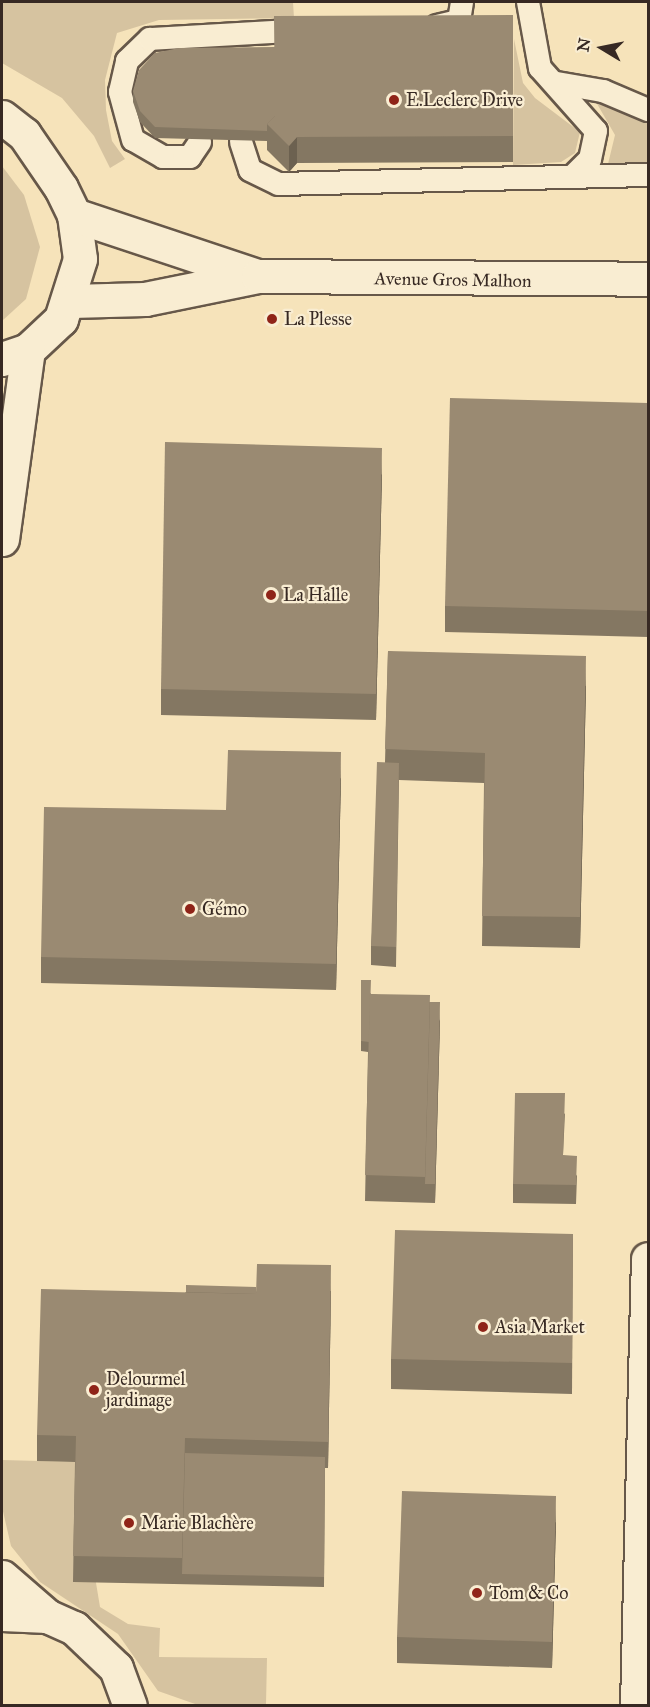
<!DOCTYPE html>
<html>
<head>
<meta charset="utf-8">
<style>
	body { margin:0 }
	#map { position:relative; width:650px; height:1707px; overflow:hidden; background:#f6e3ba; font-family:"IM FELL Great Primer",serif }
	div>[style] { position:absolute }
	.green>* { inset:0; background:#d6c3a0 }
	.roads { filter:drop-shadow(2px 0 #675849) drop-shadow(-2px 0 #675849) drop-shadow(0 2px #675849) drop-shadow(0 -2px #675849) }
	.service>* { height:22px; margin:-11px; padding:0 11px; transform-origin:11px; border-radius:11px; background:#f9edd2 }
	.minor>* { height:33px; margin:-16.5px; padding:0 16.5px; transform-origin:16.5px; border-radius:16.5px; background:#f9edd2 }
	.secondary>* { height:33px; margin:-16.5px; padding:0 16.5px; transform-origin:16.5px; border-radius:16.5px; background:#f9edd2 }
	.wall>* { inset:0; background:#847762 }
	.shaded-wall>* { inset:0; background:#6c6150 }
	.building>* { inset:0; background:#9a8a72 }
	.dots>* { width:16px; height:16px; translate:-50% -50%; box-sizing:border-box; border:3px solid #f9edd2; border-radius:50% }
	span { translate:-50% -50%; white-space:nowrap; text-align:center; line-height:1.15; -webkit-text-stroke:4.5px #f9edd2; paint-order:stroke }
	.poi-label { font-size:18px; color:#372923 }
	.left { translate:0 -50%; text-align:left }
	.street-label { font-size:18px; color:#372923 }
	.frame { position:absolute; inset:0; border:3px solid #372923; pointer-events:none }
	.north { position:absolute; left:572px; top:18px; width:60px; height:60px; -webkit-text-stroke:4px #f9edd2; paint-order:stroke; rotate:280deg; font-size:16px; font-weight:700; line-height:24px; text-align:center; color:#372923 }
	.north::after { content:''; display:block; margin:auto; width:21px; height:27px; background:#372923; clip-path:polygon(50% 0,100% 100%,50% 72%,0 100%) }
</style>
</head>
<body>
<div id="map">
	<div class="green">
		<i style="clip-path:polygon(2px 2px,293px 2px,294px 18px,159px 20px,117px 33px,105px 80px,106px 110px,112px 141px,125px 159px,110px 168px,94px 136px,62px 98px,2px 63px)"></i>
		<i style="clip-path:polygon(514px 39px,523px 83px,535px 98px,580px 132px,575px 153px,561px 162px,513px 165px)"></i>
		<i style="clip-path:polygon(596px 102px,648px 120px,648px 164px,608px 164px,615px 135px)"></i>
		<i style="clip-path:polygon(2px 166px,24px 195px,40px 247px,26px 299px,2px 321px)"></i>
		<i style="clip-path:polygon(2px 1460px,76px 1462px,100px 1607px,128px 1624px,160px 1628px,159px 1657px,267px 1658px,266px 1704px,198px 1705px,158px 1691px,118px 1634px,40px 1582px,11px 1546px,2px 1507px)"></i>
	</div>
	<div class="roads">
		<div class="service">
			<i style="left:528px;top:2px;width:67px;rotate:79.7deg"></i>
			<i style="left:540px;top:68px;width:84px;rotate:48.4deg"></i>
			<i style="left:596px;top:131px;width:29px;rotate:102deg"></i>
			<i style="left:590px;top:159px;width:21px;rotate:135deg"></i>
			<i style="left:437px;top:26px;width:23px;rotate:-13deg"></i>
			<i style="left:459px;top:21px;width:19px;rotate:-81deg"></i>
			<i style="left:557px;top:83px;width:47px;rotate:9.9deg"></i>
			<i style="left:603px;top:91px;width:49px;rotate:22.9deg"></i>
			<i style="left:200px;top:142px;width:18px;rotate:124deg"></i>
			<i style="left:190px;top:157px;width:27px;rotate:180deg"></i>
			<i style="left:163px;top:157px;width:34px;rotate:-150deg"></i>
			<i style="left:133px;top:140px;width:50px;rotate:-105.2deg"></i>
			<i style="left:120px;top:92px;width:32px;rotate:-77deg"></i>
			<i style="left:127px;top:61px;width:32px;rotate:-44deg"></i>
			<i style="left:150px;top:39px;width:155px;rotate:-3.3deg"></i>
			<i style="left:241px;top:142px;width:29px;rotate:72deg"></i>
			<i style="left:250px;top:170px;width:32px;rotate:26deg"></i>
			<i style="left:279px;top:184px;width:369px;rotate:-1.4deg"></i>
		</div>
		<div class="minor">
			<i style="left:637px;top:1706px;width:447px;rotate:-88.6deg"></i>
		</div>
		<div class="secondary">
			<i style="left:2px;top:117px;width:28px;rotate:38deg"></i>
			<i style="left:24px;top:134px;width:65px;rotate:55.6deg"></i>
			<i style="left:61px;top:188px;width:30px;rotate:64deg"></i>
			<i style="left:74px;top:215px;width:44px;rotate:82.2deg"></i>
			<i style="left:80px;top:259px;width:63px;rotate:107.6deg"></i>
			<i style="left:61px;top:319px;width:45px;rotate:136.8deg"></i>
			<i style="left:28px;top:350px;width:28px;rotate:161deg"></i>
			<i style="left:74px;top:215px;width:193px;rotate:18.4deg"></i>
			<i style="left:71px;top:301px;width:74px;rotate:-1.5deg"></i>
			<i style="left:145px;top:299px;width:115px;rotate:-11.5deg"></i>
			<i style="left:258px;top:276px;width:390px;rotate:0.4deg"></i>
			<i style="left:2px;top:539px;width:191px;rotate:-82.2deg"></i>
			<i style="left:2px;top:1577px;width:60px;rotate:40.9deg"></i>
			<i style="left:2px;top:1614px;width:45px;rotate:2.5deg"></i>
			<i style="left:47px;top:1616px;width:30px;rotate:24deg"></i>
			<i style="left:74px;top:1628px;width:58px;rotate:43.6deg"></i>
			<i style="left:116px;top:1668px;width:40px;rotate:69.8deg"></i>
		</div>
	</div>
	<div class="wall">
		<i style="clip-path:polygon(513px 15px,513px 162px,297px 163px,289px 172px,267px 150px,267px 141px,155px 138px,140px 122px,133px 102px,133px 91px,274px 47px)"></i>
		<i style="clip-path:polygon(648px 403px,648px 637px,445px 632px,445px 606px)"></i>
		<i style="clip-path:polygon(382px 474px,376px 720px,161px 715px,161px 689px)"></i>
		<i style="clip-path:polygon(388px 651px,586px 686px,580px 948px,482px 946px,484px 783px,399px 780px,396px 967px,371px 965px,371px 946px,385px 762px)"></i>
		<i style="clip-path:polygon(341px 778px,336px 990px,41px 983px,41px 957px)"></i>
		<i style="clip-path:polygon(361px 980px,371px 994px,430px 1002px,440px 1021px,435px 1203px,365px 1201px,368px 1052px,361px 1051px)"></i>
		<i style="clip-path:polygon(565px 1113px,563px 1155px,577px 1176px,576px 1204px,513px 1203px,513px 1184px)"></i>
		<i style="clip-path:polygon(573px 1234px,572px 1394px,391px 1389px,391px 1359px)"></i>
		<i style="clip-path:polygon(331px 1291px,328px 1468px,325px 1468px,324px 1587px,73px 1582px,75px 1462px,37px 1461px,37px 1435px,186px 1292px)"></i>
		<i style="clip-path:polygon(556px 1522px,552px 1668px,397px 1663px,397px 1637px)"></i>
	</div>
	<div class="shaded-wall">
		<i style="clip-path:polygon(297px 137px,297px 163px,289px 172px,289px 146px)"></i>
		<i style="clip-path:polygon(382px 448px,382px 474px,376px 720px,376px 694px)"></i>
		<i style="clip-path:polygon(586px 656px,586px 686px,580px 948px,580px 917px)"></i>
		<i style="clip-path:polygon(341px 752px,341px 778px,336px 990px,336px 964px)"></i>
		<i style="clip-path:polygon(440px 1002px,440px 1021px,435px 1203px,435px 1184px)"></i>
		<i style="clip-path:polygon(331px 1265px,331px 1291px,328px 1468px,328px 1442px)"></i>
		<i style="clip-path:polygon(556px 1496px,556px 1522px,552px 1668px,552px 1642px)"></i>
	</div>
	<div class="building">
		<i style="clip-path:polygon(513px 15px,513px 136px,297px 137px,289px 146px,267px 124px,275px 116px,274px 16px)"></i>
		<i style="clip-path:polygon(275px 47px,275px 116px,267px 124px,267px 131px,155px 127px,140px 111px,133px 91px,139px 70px,155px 53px,179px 48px)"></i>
		<i style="clip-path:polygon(450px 398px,648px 403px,648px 611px,445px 606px)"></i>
		<i style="clip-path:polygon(165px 442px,382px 448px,376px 694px,161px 689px)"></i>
		<i style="clip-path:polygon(388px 651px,586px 656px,580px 917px,482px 916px,485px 753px,385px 749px)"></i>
		<i style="clip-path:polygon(228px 750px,341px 752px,336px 964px,41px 957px,44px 807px,226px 810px)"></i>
		<i style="clip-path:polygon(377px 762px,399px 763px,396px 947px,371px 946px)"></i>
		<i style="clip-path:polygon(361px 980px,371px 980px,369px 1042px,361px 1041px)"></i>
		<i style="clip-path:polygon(370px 994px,430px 995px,425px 1177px,365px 1175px)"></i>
		<i style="clip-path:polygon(430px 1002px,440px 1002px,435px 1184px,425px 1184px)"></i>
		<i style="clip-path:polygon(515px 1093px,565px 1093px,563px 1155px,577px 1156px,576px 1185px,513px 1184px)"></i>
		<i style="clip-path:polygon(395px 1230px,573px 1234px,572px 1363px,391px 1359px)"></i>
		<i style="clip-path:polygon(257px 1264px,331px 1265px,328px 1442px,185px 1438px,182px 1558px,73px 1556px,76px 1436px,37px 1435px,41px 1289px,256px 1294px)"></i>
		<i style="clip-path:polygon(186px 1285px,256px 1287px,256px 1294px,186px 1292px)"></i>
		<i style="clip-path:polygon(185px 1453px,325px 1457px,324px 1577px,182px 1574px)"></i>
		<i style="clip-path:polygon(402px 1491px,556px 1496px,552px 1642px,397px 1637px)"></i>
	</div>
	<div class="dots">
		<i style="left:394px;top:100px;background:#8f2418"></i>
		<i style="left:272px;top:319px;background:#8f2418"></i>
		<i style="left:271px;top:595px;background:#8f2418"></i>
		<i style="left:190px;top:909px;background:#8f2418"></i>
		<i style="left:483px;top:1327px;background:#8f2418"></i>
		<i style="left:94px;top:1390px;background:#8f2418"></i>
		<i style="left:129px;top:1523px;background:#8f2418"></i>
		<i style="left:477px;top:1593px;background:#8f2418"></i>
	</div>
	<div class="poi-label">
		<span class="left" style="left:406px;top:100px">E.Leclerc Drive</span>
		<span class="left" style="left:284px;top:319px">La Plesse</span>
		<span class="left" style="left:283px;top:595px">La Halle</span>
		<span class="left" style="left:202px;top:909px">Gémo</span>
		<span class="left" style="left:495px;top:1327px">Asia Market</span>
		<span class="left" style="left:106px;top:1390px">Delourmel<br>jardinage</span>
		<span class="left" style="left:141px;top:1523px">Marie Blachère</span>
		<span class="left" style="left:489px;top:1593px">Tom &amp; Co</span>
	</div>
	<div class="street-label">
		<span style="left:453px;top:280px;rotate:1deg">Avenue Gros Malhon</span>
	</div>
	<div class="frame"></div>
	<div class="north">N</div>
</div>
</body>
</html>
